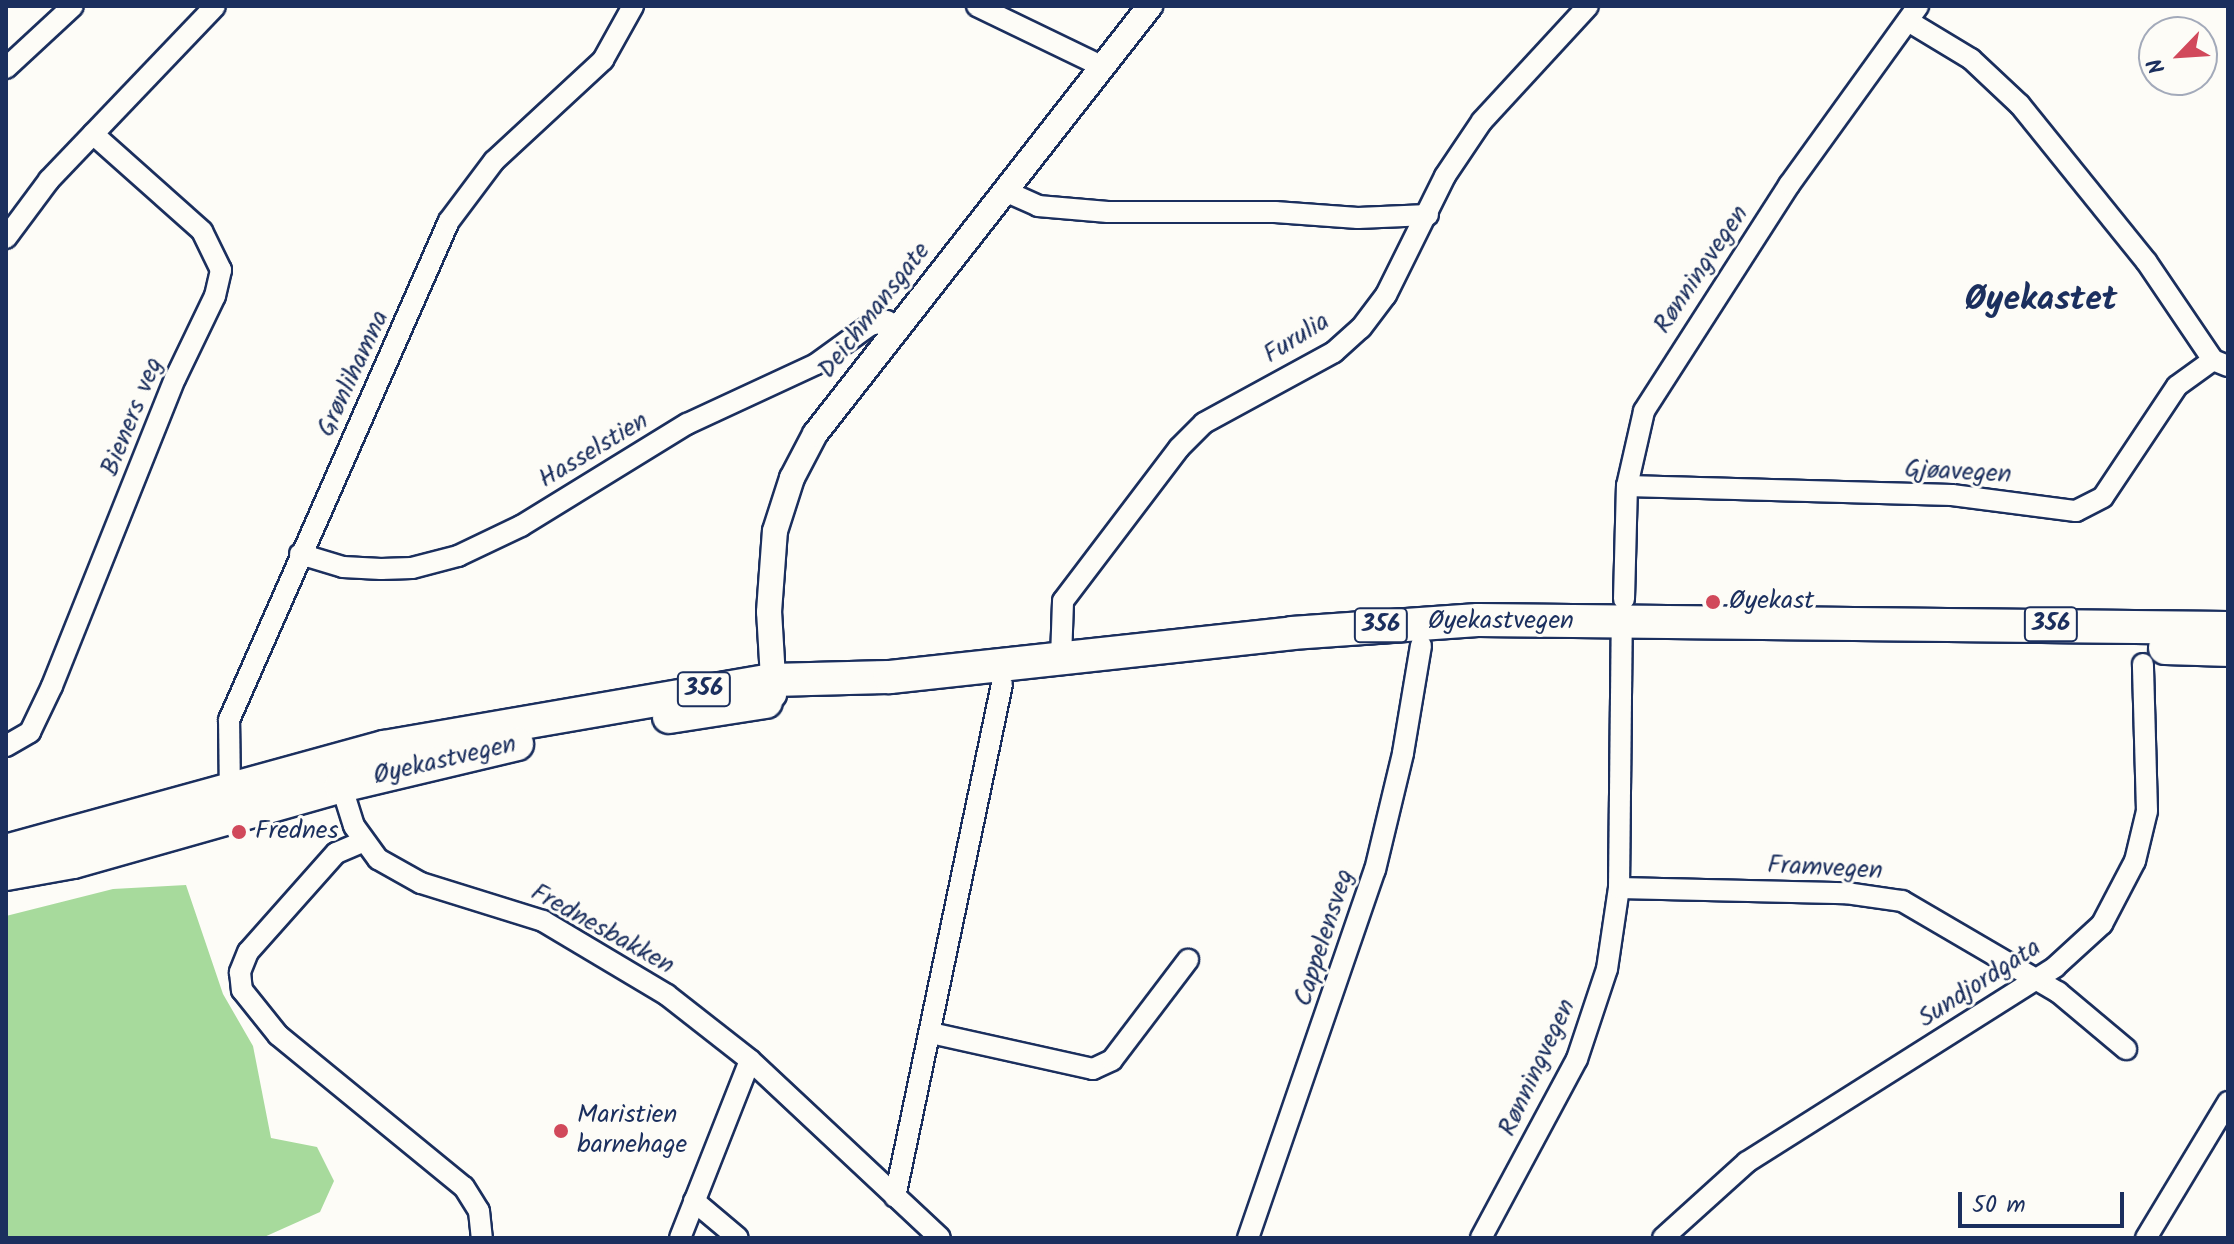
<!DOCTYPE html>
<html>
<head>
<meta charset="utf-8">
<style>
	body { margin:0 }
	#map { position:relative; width:2234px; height:1244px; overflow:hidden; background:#fdfcf7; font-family:Kalam,sans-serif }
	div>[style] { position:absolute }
	.green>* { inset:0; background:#a7da9c }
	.roads { filter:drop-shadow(2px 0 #1b2f5e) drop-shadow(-2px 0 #1b2f5e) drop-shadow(0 2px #1b2f5e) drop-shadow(0 -2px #1b2f5e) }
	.minor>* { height:20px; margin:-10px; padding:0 10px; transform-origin:10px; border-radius:10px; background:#fdfcf7 }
	.tertiary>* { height:24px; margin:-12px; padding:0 12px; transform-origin:12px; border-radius:12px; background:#fdfcf7 }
	.primary>* { height:32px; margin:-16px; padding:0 16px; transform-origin:16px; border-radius:16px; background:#fdfcf7 }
	.dots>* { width:22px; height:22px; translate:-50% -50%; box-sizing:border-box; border:4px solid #fdfcf7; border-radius:50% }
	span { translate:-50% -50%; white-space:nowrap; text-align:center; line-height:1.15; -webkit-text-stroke:6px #fdfcf7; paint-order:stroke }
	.shield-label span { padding:2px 6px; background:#fdfcf7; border:2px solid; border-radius:6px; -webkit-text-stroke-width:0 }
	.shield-label { font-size:24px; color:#1b2f5e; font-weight:700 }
	.street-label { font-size:26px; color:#1b2f5e }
	.poi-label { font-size:26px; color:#1b2f5e }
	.left { translate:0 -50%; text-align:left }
	.district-label { font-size:34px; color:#1b2f5e; font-weight:700 }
	.frame { position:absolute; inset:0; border:8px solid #1b2f5e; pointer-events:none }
	.north { position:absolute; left:2138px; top:16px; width:80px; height:80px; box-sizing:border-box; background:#fdfcf7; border:2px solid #a3aaba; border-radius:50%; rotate:245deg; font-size:22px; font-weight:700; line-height:32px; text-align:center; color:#1b2f5e }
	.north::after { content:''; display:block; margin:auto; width:28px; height:36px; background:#d1495b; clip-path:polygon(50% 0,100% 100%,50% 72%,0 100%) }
	.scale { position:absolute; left:1958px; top:1192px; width:166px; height:36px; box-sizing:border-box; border:4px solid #1b2f5e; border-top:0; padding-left:10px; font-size:24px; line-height:28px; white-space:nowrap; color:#1b2f5e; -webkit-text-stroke:6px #fdfcf7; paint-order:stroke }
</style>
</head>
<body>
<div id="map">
	<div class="green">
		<i style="clip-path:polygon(186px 885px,223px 994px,253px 1046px,271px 1138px,317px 1147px,334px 1181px,320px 1212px,262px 1238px,6px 1238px,6px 916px,113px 889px)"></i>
	</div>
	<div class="roads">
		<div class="minor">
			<i style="left:977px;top:6px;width:140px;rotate:25.8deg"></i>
			<i style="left:1908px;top:21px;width:74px;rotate:31.1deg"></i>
			<i style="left:1971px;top:59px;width:67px;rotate:43.2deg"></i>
			<i style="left:2020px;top:105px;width:201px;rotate:51.1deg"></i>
			<i style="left:2146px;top:261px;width:120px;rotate:55.9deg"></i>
			<i style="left:2213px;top:360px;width:16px;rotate:22deg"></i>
			<i style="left:6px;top:68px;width:91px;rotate:-42.8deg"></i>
			<i style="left:1005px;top:191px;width:36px;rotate:24deg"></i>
			<i style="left:1038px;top:206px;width:70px;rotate:4.9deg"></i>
			<i style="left:1108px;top:212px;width:167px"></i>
			<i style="left:1275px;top:212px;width:83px;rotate:4.1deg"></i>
			<i style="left:1358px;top:218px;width:70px;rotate:-2.5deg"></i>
			<i style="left:6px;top:238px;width:72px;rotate:-53.4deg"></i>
			<i style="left:49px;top:180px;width:240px;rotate:-46.3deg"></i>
			<i style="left:1627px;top:486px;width:325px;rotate:1.6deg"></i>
			<i style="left:1952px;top:495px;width:125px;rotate:7.4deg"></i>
			<i style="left:2076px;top:511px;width:30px;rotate:-27deg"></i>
			<i style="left:2103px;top:497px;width:133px;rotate:-56.3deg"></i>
			<i style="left:2177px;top:386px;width:44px;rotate:-35.8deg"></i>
			<i style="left:300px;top:554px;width:45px;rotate:16.8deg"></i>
			<i style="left:343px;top:567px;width:38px;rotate:3deg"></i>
			<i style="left:381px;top:569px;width:31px;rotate:-2deg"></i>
			<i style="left:412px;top:568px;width:48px;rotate:-14.6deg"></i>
			<i style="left:458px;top:556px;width:70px;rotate:-25.5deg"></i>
			<i style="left:521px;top:526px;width:195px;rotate:-31.6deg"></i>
			<i style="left:687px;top:424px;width:142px;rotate:-24.9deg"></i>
			<i style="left:816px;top:364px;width:67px;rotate:-35.8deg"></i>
			<i style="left:870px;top:325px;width:17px;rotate:-13deg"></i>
			<i style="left:887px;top:321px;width:12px;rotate:35deg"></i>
			<i style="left:1624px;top:599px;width:113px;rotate:-88.5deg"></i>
			<i style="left:1627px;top:486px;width:77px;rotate:-77.2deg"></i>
			<i style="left:1644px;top:411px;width:269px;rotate:-57.3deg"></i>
			<i style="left:1789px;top:185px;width:221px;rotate:-54.2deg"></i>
			<i style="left:1061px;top:659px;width:58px;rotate:-88deg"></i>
			<i style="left:1063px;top:601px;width:192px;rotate:-52.8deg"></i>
			<i style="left:1179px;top:448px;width:35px;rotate:-45deg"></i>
			<i style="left:1204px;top:423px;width:148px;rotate:-28.6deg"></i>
			<i style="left:1334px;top:352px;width:36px;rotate:-42deg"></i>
			<i style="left:1361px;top:328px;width:41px;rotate:-52.9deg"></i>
			<i style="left:1386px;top:295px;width:133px;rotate:-63.6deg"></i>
			<i style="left:1445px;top:176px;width:66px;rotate:-56.1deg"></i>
			<i style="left:1482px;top:121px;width:156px;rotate:-47.3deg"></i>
			<i style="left:6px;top:746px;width:28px;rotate:-30deg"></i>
			<i style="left:30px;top:732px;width:51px;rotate:-64.4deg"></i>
			<i style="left:52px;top:686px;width:331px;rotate:-68.2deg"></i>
			<i style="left:175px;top:379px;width:92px;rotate:-64.3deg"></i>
			<i style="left:215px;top:296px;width:27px;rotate:-77deg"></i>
			<i style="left:221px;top:270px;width:43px;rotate:-116deg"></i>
			<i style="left:202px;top:231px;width:146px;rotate:-138.3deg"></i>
			<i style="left:338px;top:775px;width:53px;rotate:72.6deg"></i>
			<i style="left:354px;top:826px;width:41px;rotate:54deg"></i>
			<i style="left:378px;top:859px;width:49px;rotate:29.2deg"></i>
			<i style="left:421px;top:883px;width:128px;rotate:17.3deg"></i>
			<i style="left:543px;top:921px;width:144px;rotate:30.8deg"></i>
			<i style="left:667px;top:995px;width:105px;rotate:38.1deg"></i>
			<i style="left:750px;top:1060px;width:260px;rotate:43.1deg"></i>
			<i style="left:230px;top:797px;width:77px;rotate:-90.7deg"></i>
			<i style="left:229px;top:720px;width:545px;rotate:-66.21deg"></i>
			<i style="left:449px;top:221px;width:75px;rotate:-53.1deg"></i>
			<i style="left:494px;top:161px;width:149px;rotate:-42.8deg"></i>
			<i style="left:603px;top:60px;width:62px;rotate:-60.9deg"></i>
			<i style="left:362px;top:842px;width:28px;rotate:157deg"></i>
			<i style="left:336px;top:853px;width:132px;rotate:131.6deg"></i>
			<i style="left:248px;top:952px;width:22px;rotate:112deg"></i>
			<i style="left:240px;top:972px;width:18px;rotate:84deg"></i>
			<i style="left:242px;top:990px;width:58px;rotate:51.3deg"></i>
			<i style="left:278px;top:1035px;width:240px;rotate:39.3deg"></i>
			<i style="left:464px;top:1187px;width:28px;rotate:58deg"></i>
			<i style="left:479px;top:1211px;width:27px;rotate:84deg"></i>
			<i style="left:1619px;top:888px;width:227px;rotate:1.3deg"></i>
			<i style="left:1846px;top:893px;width:57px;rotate:8.1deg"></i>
			<i style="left:1902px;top:901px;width:181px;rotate:30.3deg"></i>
			<i style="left:2058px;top:992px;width:89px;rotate:40deg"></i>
			<i style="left:931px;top:1033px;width:166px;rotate:12.5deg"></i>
			<i style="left:1093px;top:1069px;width:21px;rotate:-25deg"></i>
			<i style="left:1112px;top:1060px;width:126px;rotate:-52.8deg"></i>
			<i style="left:895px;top:1197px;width:524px;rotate:-78.22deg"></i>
			<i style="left:694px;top:1201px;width:57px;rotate:40.1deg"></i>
			<i style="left:680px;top:1238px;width:191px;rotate:-68.5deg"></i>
			<i style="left:1248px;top:1238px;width:389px;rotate:-71deg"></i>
			<i style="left:1375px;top:870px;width:120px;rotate:-76.5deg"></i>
			<i style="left:1403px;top:753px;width:109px;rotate:-80.5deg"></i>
			<i style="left:1481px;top:1238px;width:203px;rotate:-61.8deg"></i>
			<i style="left:1577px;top:1059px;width:95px;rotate:-71.6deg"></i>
			<i style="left:1607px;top:969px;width:82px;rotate:-81.6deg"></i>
			<i style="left:1619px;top:888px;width:266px;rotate:-89.4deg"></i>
			<i style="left:1663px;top:1238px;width:113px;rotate:-42.1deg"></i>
			<i style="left:1747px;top:1162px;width:365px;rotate:-32.3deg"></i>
			<i style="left:2055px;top:967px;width:64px;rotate:-42.5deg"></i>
			<i style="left:2102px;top:924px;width:71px;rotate:-62.4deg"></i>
			<i style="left:2135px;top:861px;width:51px;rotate:-76.5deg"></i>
			<i style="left:2147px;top:811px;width:147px;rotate:-91.6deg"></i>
			<i style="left:2146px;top:1238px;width:159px;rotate:-58.9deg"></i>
		</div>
		<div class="tertiary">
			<i style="left:774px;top:695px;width:83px;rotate:-93.4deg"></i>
			<i style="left:769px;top:612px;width:81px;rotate:-85.8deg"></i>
			<i style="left:775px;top:531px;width:56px;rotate:-72.2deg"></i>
			<i style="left:792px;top:478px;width:50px;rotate:-62.4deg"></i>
			<i style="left:815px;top:434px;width:544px;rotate:-51.95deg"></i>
		</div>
		<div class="primary">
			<i style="left:2165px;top:648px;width:63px;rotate:1.8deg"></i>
			<i style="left:669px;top:717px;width:98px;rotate:-8.8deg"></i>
			<i style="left:6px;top:851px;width:392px;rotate:-15.4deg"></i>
			<i style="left:384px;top:747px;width:395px;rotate:-9.8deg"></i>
			<i style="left:773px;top:680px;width:117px;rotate:-1.5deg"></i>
			<i style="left:890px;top:677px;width:404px;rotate:-6.2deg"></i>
			<i style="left:1292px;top:633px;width:186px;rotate:-4deg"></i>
			<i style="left:1478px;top:620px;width:750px;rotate:0.61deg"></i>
			<i style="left:6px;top:874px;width:68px;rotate:-10.2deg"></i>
			<i style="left:73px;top:862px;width:279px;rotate:-15.8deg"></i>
			<i style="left:341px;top:786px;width:181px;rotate:-13.4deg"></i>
		</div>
	</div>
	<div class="dots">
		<i style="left:1713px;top:602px;background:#d1495b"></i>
		<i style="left:239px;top:832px;background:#d1495b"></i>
		<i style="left:561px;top:1131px;background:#d1495b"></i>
	</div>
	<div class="shield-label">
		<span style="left:2051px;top:624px">356</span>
		<span style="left:1381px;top:625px">356</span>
		<span style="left:704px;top:689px">356</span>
	</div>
	<div class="street-label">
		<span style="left:1702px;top:270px;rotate:-56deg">Rønningvegen</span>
		<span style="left:875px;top:311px;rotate:-52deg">Deichmansgate</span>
		<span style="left:1297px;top:339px;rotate:-32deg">Furulia</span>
		<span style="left:354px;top:374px;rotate:-65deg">Grønlihamna</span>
		<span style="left:133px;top:417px;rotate:-68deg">Bieners veg</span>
		<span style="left:594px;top:451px;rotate:-31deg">Hasselstien</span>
		<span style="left:1958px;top:473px;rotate:3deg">Gjøavegen</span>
		<span style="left:1501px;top:622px">Øyekastvegen</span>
		<span style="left:445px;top:761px;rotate:-13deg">Øyekastvegen</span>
		<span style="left:1825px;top:869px;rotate:3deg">Framvegen</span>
		<span style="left:602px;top:930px;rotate:29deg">Frednesbakken</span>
		<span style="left:1325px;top:938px;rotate:-72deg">Cappelensveg</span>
		<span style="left:1980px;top:984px;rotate:-33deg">Sundjordgata</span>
		<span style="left:1538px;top:1068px;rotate:-65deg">Rønningvegen</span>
	</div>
	<div class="poi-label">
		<span class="left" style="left:1729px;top:602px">Øyekast</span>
		<span class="left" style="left:255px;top:832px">Frednes</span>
		<span class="left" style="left:577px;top:1131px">Maristien<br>barnehage</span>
	</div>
	<div class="district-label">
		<span style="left:2041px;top:301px">Øyekastet</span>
	</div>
	<div class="frame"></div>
	<div class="north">N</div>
	<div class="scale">50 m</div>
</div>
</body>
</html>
